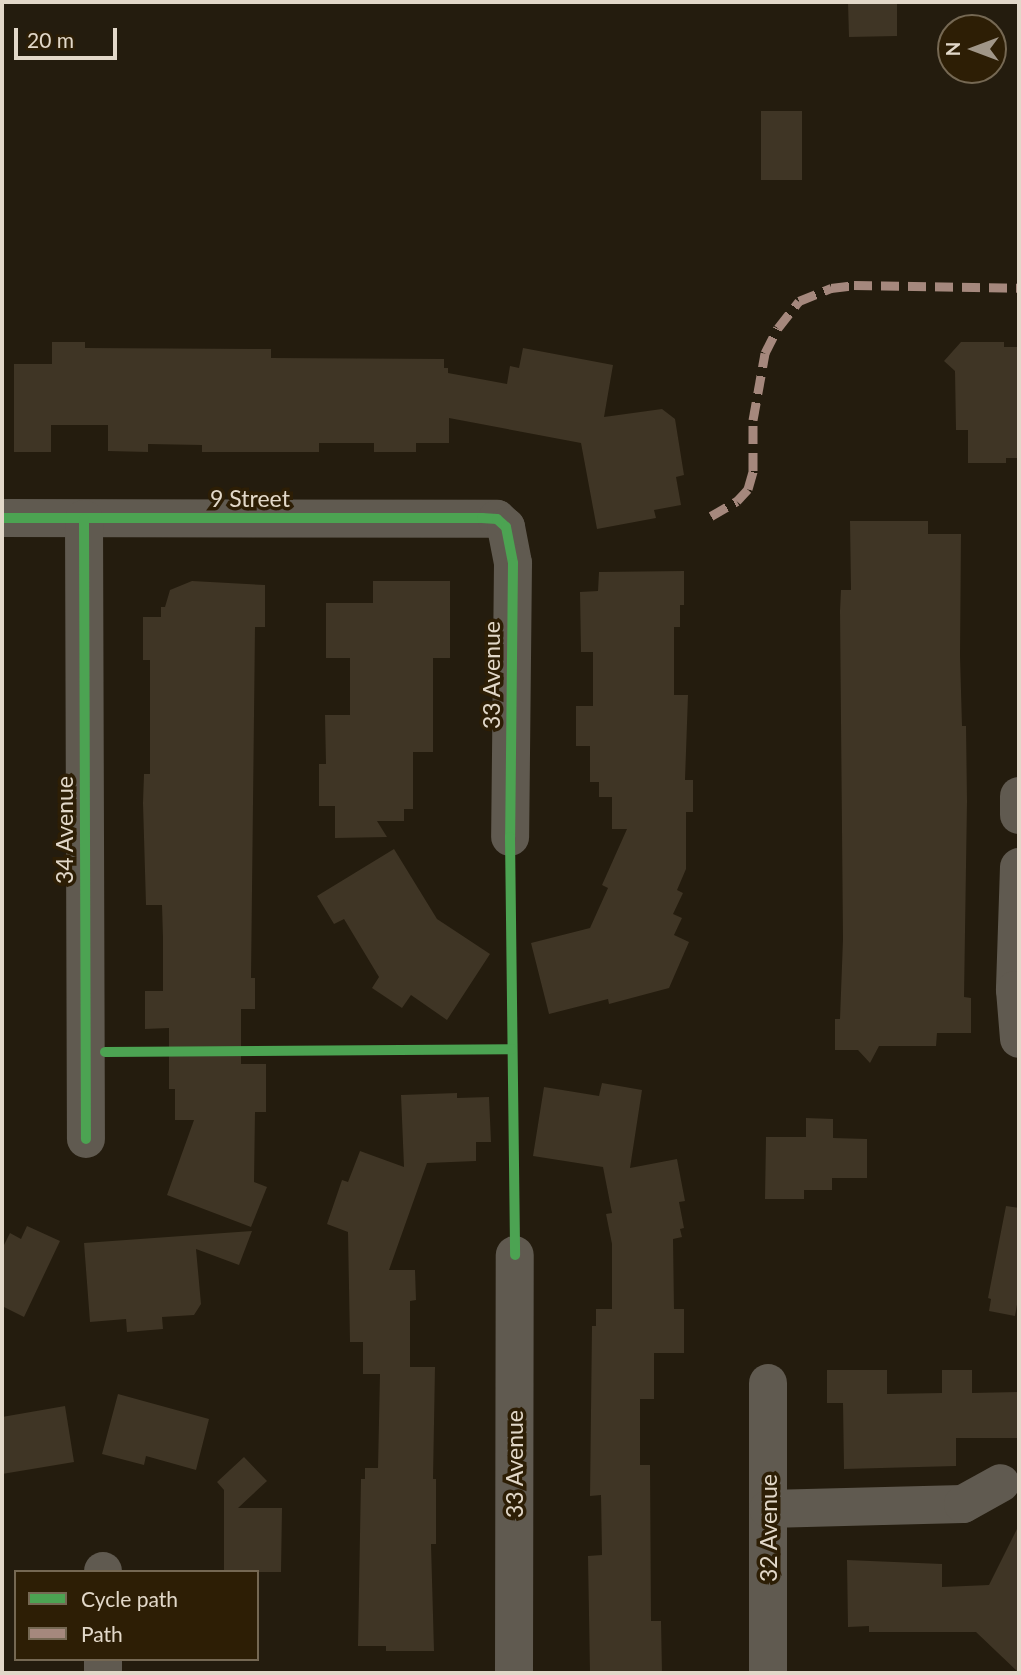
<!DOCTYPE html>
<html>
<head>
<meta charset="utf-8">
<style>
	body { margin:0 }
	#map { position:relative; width:1021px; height:1675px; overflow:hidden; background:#241c0e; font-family:Lato,sans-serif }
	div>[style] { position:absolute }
	.building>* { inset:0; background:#3f3525 }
	.minor>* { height:38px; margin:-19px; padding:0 19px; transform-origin:19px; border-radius:19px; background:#605a50 }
	.quiet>* { height:9px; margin-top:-4.5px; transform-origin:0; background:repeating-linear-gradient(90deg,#a5887d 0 18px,transparent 0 27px) }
	.cycleway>* { height:10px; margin:-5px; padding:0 5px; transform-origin:5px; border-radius:5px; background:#4ca352 }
	span { translate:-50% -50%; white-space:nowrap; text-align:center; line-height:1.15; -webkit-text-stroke:7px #2d1e05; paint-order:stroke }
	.street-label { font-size:23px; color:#e2d8c9 }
	.frame { position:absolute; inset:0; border:4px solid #e2d8c9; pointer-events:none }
	.legend { position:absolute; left:14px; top:1570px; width:245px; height:91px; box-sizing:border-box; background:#2d1e05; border:2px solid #756853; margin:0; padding:9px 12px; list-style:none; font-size:21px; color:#e2d8c9 }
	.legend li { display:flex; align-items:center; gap:14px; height:35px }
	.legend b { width:35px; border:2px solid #756853 }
	.north { position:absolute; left:937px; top:14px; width:70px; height:70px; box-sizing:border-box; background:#2d1e05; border:2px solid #756853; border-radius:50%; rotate:270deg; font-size:19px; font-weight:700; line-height:28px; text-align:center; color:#e2d8c9 }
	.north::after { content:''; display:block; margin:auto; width:24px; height:32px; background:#a09688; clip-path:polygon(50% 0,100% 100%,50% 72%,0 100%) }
	.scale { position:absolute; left:14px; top:28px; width:103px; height:32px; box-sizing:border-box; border:4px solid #e2d8c9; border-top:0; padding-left:9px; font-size:21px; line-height:24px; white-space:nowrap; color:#e2d8c9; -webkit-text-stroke:5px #2d1e05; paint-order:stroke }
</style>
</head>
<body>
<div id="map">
	<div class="building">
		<i style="clip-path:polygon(848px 2px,897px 2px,897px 36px,849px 37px)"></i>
		<i style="clip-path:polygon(761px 111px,802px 111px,802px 180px,761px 180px)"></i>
		<i style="clip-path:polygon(52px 342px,85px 342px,85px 348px,271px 349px,271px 358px,444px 359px,444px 368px,448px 368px,448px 373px,507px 384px,510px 366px,519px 368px,523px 348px,613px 365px,604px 417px,662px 409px,675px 419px,684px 475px,676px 477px,681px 505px,654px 510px,656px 518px,597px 529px,581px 443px,449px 418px,449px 443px,416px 443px,416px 452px,374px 452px,374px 443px,319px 443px,319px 452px,202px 452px,202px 445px,148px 444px,148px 452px,108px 451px,108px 425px,51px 425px,51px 452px,14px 452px,14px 364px,52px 364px)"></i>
		<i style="clip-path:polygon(961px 342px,1004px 342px,1004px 347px,1019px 347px,1019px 458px,1006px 458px,1006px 463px,968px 463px,968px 430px,956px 430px,955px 371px,944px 361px)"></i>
		<i style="clip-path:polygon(850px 521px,928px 521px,928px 534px,961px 534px,960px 656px,962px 726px,966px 726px,967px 801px,964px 997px,971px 998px,971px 1033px,937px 1033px,936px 1046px,879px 1046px,870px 1063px,858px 1050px,835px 1050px,835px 1019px,840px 1019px,843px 939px,840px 611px,841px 590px,851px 590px)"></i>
		<i style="clip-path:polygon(684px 571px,684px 605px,680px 605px,680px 627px,674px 627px,674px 695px,688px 695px,685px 780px,693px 780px,693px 812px,686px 812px,686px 869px,677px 890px,683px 893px,673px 914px,682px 918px,674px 935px,689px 942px,669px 988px,609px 1004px,608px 999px,549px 1014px,531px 943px,590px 928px,608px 888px,602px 885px,627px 829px,612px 829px,612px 797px,599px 797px,599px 782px,590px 782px,590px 746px,576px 746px,576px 706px,593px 706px,593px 652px,581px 652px,580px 592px,598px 591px,599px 572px)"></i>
		<i style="clip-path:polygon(192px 581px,265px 585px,265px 627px,255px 627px,251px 978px,255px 978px,255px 1009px,241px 1009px,241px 1064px,266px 1064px,266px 1112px,255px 1112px,254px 1182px,267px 1187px,251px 1227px,167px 1195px,194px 1120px,175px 1120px,175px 1089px,169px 1089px,169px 1028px,145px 1029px,145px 991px,163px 991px,163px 938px,162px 905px,146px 905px,143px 803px,144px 774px,150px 774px,150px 660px,143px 660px,143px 617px,161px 617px,161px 607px,165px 607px,170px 590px)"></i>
		<i style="clip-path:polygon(373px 581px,450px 581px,450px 658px,433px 658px,433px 752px,413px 752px,413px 809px,404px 809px,404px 821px,377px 821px,387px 837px,335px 838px,335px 806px,319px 806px,319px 764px,326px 764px,325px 715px,350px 715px,350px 658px,326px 658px,326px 603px,373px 603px)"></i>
		<i style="clip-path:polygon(394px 849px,437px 919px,490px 954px,447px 1020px,411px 995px,402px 1008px,372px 988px,379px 977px,344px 919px,334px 924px,317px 896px)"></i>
		<i style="clip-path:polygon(602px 1083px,642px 1090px,630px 1168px,677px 1159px,685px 1201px,679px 1202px,684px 1228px,680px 1229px,682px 1237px,673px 1239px,674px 1309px,684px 1309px,684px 1353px,654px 1353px,654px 1399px,640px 1399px,640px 1465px,650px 1465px,651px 1621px,661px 1621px,662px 1673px,590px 1673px,588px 1556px,602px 1555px,601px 1495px,590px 1496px,592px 1326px,596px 1326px,596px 1309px,612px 1309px,612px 1244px,606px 1214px,612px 1213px,603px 1167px,533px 1156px,544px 1087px,599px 1096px)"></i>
		<i style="clip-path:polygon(457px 1093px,457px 1098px,489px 1097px,491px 1142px,476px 1142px,476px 1161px,427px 1163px,389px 1270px,415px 1270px,416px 1300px,410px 1301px,410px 1367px,435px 1367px,433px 1479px,436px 1479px,436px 1544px,431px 1544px,434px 1651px,386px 1651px,386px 1646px,358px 1646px,361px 1479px,365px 1479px,365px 1468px,378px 1468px,380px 1374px,363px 1374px,363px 1342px,350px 1342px,348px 1232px,327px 1224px,342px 1180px,348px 1182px,360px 1151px,404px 1167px,401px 1095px)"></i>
		<i style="clip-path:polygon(806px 1118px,833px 1119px,833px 1138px,867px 1139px,867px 1178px,832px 1178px,832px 1190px,804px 1190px,804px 1199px,765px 1199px,766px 1137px,806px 1137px)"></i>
		<i style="clip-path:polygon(1006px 1206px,1019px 1208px,1019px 1293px,1015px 1316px,989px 1311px,991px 1299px,988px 1298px)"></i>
		<i style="clip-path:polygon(27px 1226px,60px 1241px,24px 1317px,2px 1306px,2px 1249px,10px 1233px,21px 1239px)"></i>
		<i style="clip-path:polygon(252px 1231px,239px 1265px,196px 1249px,201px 1304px,194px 1315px,162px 1317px,163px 1329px,127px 1332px,126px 1319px,90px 1322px,84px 1243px)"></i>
		<i style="clip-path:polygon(827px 1370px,887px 1370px,887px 1394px,942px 1393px,942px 1370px,972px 1370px,972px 1393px,1019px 1392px,1019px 1438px,956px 1438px,956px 1466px,844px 1469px,843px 1403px,827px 1403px)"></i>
		<i style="clip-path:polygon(118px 1394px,209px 1419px,196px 1470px,146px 1456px,144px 1465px,102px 1454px)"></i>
		<i style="clip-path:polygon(65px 1406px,74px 1462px,2px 1474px,2px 1417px)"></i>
		<i style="clip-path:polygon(244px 1457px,267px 1481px,238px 1508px,282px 1508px,281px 1572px,224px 1572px,224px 1490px,217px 1482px)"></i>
		<i style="clip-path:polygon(1019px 1525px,1019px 1673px,976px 1632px,869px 1632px,869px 1626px,848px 1627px,847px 1560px,942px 1564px,942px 1587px,989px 1585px)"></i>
	</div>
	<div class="minor">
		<i style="left:2px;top:518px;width:495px;rotate:0.1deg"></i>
		<i style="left:497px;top:519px;width:12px;rotate:42deg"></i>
		<i style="left:506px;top:527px;width:37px;rotate:79deg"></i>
		<i style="left:513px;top:563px;width:274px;rotate:90.6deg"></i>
		<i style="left:84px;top:519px;width:620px;rotate:89.82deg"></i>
		<i style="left:1019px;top:796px;width:19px;rotate:90deg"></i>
		<i style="left:1019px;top:867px;width:123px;rotate:91.9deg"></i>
		<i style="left:1015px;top:990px;width:49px;rotate:85.3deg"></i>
		<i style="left:768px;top:1383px;width:290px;rotate:90deg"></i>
		<i style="left:768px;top:1509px;width:195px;rotate:-1.5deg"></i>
		<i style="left:963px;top:1504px;width:43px;rotate:-28.9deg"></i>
		<i style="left:103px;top:1571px;width:1px;rotate:90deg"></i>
		<i style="left:103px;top:1659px;width:14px;rotate:90deg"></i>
		<i style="left:514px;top:1673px;width:418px;rotate:-89.9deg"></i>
	</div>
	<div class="quiet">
		<i style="left:711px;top:516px;width:30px;rotate:-30deg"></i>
		<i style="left:737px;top:501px;width:16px;rotate:-47deg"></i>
		<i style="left:748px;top:489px;width:19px;rotate:-74deg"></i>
		<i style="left:753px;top:471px;width:51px;rotate:-90deg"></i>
		<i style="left:753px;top:420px;width:68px;rotate:-79.8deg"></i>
		<i style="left:765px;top:353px;width:28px;rotate:-63deg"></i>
		<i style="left:778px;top:328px;width:34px;rotate:-52deg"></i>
		<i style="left:799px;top:301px;width:35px;rotate:-22deg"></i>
		<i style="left:831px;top:288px;width:23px;rotate:-7deg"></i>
		<i style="left:854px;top:285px;width:165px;rotate:1deg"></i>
	</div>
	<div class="cycleway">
		<i style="left:2px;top:518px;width:480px"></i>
		<i style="left:482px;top:518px;width:15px;rotate:4deg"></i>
		<i style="left:497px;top:519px;width:12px;rotate:42deg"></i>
		<i style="left:506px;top:527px;width:37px;rotate:79deg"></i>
		<i style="left:513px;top:563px;width:274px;rotate:90.6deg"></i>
		<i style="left:510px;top:837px;width:418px;rotate:89.3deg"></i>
		<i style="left:84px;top:519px;width:620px;rotate:89.82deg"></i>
		<i style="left:105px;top:1052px;width:407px;rotate:-0.4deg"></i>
	</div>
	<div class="street-label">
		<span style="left:250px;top:498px">9 Street</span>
		<span style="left:491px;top:675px;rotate:-90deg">33 Avenue</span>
		<span style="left:64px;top:830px;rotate:-90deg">34 Avenue</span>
		<span style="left:514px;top:1464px;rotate:-90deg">33 Avenue</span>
		<span style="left:768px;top:1528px;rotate:-90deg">32 Avenue</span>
	</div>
	<div class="frame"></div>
	<ul class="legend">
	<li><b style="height:9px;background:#4ca352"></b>Cycle path</li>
	<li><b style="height:9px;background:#a5887d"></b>Path</li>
	</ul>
	<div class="north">N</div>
	<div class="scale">20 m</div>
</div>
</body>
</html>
